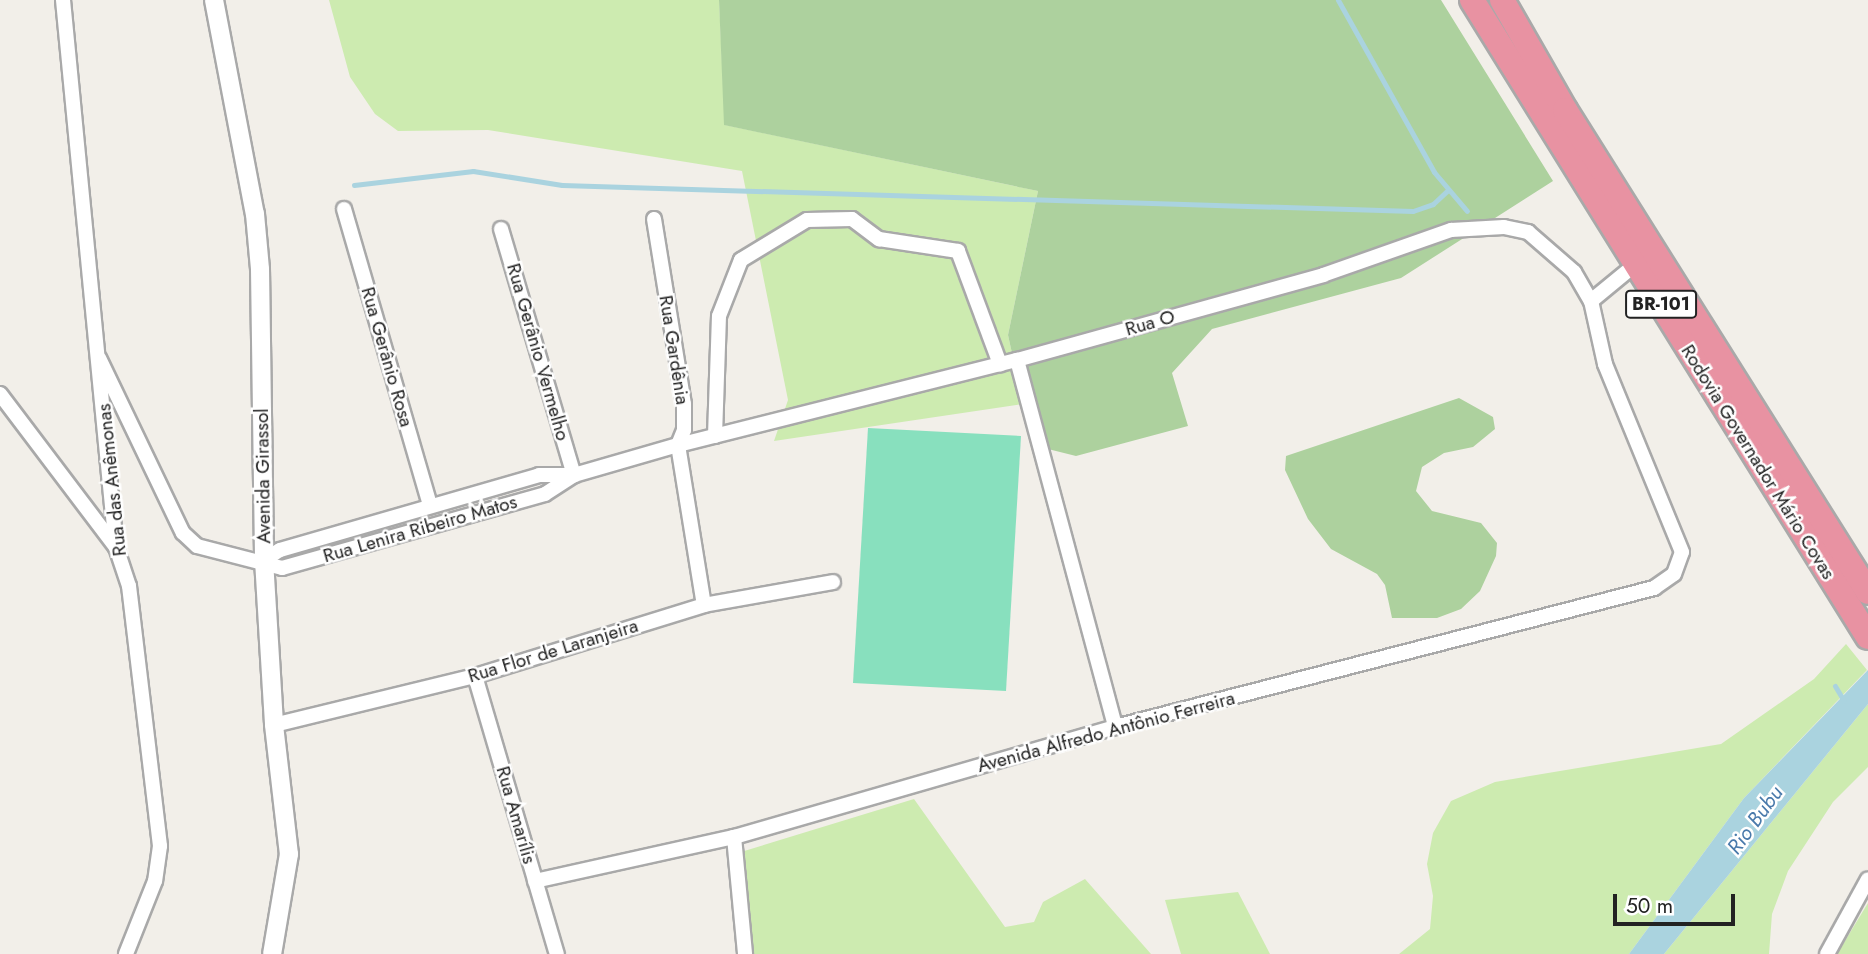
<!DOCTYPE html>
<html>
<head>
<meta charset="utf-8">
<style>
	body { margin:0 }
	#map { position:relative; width:1868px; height:954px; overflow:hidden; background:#f2efe9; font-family:Jost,sans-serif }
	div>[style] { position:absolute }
	.grass>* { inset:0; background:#cdebb0 }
	.forest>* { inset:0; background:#add19e }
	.pitch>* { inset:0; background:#88e0be }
	.water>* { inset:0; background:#aad3df }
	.stream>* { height:5px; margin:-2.5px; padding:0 2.5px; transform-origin:2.5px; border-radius:2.5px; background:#aad3df }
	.roads { filter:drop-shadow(2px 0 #a9a9a9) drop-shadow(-2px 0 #a9a9a9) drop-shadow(0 2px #a9a9a9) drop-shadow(0 -2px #a9a9a9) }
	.minor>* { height:14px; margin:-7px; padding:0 7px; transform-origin:7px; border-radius:7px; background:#fff }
	.tertiary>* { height:18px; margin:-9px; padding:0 9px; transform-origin:9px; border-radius:9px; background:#fff }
	.motorway>* { height:24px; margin:-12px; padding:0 12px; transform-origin:12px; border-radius:12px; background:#e892a2 }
	span { translate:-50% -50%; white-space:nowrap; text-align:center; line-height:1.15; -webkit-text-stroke:5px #fff; paint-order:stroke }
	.shield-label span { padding:2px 5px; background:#fff; border:2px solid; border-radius:5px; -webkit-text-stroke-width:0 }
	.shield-label { font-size:18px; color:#222; font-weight:700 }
	.street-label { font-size:19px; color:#222 }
	.water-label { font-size:21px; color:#4a7aab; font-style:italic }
	.scale { position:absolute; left:1613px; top:894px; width:122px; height:32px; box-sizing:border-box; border:4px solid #222; border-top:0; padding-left:9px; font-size:21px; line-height:24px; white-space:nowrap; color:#222; -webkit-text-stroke:5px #fff; paint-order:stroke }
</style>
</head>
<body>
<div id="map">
	<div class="grass">
		<i style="clip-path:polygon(329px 0,719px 0,725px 125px,1038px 191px,1008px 335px,1023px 404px,774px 441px,788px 400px,742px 171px,488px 130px,398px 131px,375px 114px,350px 77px)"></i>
		<i style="clip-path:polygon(1846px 644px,1867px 670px,1744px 798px,1629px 954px,1399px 954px,1430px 929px,1433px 896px,1427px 864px,1433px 833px,1451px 801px,1495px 782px,1721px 744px,1814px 679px)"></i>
		<i style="clip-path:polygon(1868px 704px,1868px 767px,1833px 802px,1788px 871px,1772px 914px,1769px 954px,1664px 954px)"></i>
		<i style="clip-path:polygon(914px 799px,1005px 927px,1034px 922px,1043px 902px,1085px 879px,1151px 954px,753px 954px,741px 852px)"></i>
		<i style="clip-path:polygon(1238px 892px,1270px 954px,1181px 954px,1165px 900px)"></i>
		<i style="clip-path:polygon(1868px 903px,1868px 954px,1837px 954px)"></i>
	</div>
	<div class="forest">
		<i style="clip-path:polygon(719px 0,1441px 0,1553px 181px,1401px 278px,1212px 329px,1172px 373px,1188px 426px,1076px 456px,1032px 445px,1008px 335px,1038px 191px,724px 125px)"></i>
		<i style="clip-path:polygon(1459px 398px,1493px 417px,1495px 429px,1473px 447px,1444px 453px,1422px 467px,1416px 491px,1432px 511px,1481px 523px,1497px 543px,1496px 556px,1480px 591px,1461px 609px,1437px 618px,1392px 618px,1385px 585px,1377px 574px,1331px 549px,1308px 519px,1285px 470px,1286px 456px)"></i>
	</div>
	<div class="pitch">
		<i style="clip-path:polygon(868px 428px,1021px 436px,1006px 691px,853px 683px)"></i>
	</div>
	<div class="water">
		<i style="clip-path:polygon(1868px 670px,1868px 704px,1664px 954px,1629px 954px,1744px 798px)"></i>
	</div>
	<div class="stream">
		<i style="left:1338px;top:0;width:197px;rotate:60.8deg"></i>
		<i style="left:1434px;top:172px;width:51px;rotate:49.8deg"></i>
		<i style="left:354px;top:185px;width:120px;rotate:-6.7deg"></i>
		<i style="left:473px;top:171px;width:90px;rotate:8.9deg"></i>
		<i style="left:562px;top:185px;width:851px;rotate:1.75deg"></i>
		<i style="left:1413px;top:211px;width:21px;rotate:-19deg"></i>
		<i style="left:1433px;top:204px;width:21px;rotate:-43deg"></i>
		<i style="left:1835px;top:686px;width:17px;rotate:59deg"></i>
	</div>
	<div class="roads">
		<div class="minor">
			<i style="left:63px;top:0;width:550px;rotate:84.47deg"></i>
			<i style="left:116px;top:547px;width:41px;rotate:71.6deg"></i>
			<i style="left:129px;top:586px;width:262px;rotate:83.2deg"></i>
			<i style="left:160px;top:846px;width:35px;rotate:98deg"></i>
			<i style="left:155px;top:881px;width:79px;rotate:111.7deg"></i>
			<i style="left:344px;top:209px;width:308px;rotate:73.8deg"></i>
			<i style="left:654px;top:219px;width:187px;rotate:80.8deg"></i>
			<i style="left:684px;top:404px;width:26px;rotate:90deg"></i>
			<i style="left:684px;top:430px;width:16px;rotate:112deg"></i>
			<i style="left:678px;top:445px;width:162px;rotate:80.8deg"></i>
			<i style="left:501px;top:229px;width:257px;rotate:73.5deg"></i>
			<i style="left:99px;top:358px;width:194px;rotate:64.4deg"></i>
			<i style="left:183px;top:533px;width:19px;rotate:43deg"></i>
			<i style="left:197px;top:546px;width:88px;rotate:14.5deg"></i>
			<i style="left:282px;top:568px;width:273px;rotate:-15.7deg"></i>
			<i style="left:545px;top:494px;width:35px;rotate:-33deg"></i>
			<i style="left:574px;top:475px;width:108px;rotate:-16.1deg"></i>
			<i style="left:678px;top:445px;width:349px;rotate:-14.1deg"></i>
			<i style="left:1017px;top:360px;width:318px;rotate:-15.5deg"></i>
			<i style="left:1323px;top:275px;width:136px;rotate:-19.4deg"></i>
			<i style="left:1451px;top:230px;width:53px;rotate:-3.2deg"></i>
			<i style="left:1504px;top:227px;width:25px;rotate:12deg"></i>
			<i style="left:1528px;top:232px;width:61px;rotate:41deg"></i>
			<i style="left:1574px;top:272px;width:34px;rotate:60deg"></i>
			<i style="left:1017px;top:360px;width:380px;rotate:75deg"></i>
			<i style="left:0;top:394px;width:191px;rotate:52.9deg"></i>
			<i style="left:715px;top:436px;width:120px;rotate:-88.1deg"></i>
			<i style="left:719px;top:316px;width:60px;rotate:-68.6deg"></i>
			<i style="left:741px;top:260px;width:77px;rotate:-31.2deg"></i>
			<i style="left:807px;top:220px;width:45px;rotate:-1.3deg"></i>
			<i style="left:852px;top:219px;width:34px;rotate:37deg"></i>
			<i style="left:879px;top:239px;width:80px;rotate:8.6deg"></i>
			<i style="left:958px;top:251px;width:121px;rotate:69.6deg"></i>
			<i style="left:264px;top:560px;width:19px;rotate:-32deg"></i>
			<i style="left:280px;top:550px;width:270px;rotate:-16.1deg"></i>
			<i style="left:539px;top:475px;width:35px"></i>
			<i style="left:475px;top:676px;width:290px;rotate:73.6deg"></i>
			<i style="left:274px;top:725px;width:207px;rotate:-13.7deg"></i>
			<i style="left:475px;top:676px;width:240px;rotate:-17.2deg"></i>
			<i style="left:704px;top:605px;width:131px;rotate:-10.1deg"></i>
			<i style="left:734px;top:837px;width:118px;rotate:84.6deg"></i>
			<i style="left:535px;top:881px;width:204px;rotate:-12.5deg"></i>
			<i style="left:734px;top:837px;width:397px;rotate:-16.1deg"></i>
			<i style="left:1115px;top:727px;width:557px;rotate:-14.46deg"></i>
			<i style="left:1654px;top:588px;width:24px;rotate:-35deg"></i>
			<i style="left:1674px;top:574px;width:23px;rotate:-70deg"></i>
			<i style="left:1682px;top:552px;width:203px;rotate:-112.3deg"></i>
			<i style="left:1605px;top:364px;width:65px;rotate:-102.5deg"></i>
			<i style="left:1591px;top:301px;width:58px;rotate:-39.4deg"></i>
			<i style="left:1827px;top:954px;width:85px;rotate:-61.3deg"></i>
		</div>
		<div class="tertiary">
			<i style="left:214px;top:0;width:218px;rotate:79.2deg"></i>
			<i style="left:255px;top:214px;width:55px;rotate:84.8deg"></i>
			<i style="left:260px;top:269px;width:291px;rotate:89.2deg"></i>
			<i style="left:264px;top:560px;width:165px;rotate:86.5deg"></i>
			<i style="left:274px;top:725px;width:130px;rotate:83.4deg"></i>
			<i style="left:289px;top:854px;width:101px;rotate:99.6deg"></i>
		</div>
		<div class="motorway">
			<i style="left:1472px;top:0;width:750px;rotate:58.13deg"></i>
			<i style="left:1502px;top:0;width:127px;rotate:60.2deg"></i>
			<i style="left:1565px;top:110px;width:569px;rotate:57.85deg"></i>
		</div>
	</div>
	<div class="shield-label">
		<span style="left:1661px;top:304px">BR-101</span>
	</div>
	<div class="street-label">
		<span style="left:1150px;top:323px;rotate:-16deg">Rua O</span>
		<span style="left:674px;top:350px;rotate:81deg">Rua Gardênia</span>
		<span style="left:538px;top:352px;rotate:74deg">Rua Gerânio Vermelho</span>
		<span style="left:387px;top:357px;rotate:74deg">Rua Gerânio Rosa</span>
		<span style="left:1758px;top:462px;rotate:58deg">Rodovia Governador Mário Covas</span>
		<span style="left:263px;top:476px;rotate:-91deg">Avenida Girassol</span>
		<span style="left:112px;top:480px;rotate:-96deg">Rua das Anêmonas</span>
		<span style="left:420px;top:529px;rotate:-16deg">Rua Lenira Ribeiro Matos</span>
		<span style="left:553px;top:651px;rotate:-17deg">Rua Flor de Laranjeira</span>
		<span style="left:1106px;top:732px;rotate:-15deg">Avenida Alfredo Antônio Ferreira</span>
		<span style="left:516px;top:815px;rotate:74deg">Rua Amarílis</span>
	</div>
	<div class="water-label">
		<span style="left:1755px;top:820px;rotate:-54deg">Rio Bubu</span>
	</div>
	<div class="scale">50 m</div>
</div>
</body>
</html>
